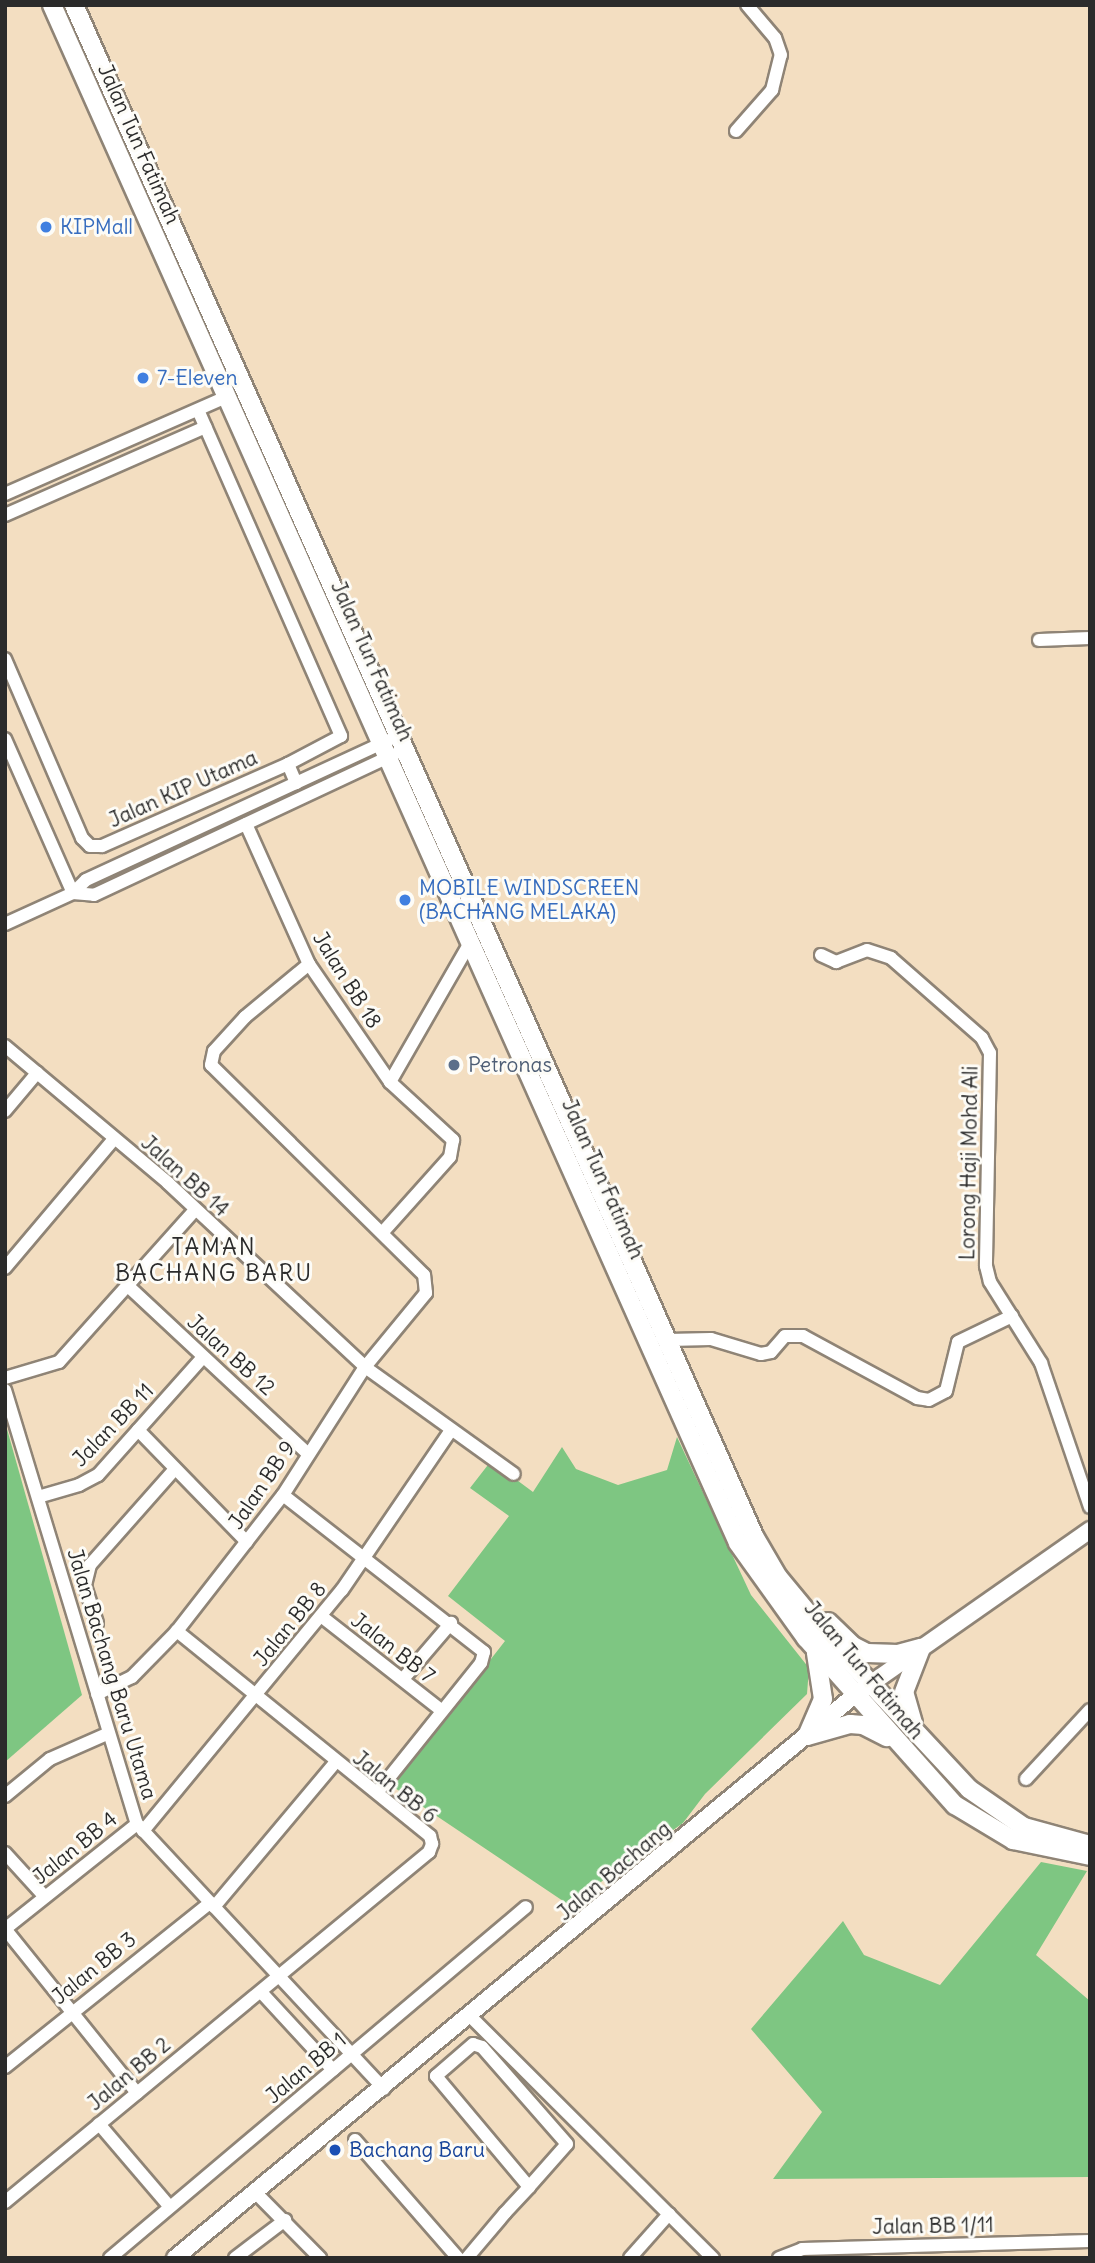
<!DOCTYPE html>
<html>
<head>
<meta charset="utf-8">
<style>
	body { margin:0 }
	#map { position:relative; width:1095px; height:2263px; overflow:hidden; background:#f3dec1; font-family:Delius,sans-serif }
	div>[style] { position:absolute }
	.green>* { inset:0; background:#7ec682 }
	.roads { filter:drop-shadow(2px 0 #8f8476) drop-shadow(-2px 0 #8f8476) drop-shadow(0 2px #8f8476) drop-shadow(0 -2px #8f8476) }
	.minor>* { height:12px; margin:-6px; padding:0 6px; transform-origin:6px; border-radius:6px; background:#fff }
	.tertiary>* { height:16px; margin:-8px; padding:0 8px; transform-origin:8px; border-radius:8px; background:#fff }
	.secondary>* { height:18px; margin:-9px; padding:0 9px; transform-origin:9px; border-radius:9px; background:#fff }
	.dots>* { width:19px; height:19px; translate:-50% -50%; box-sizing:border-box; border:4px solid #fdfcf7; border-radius:50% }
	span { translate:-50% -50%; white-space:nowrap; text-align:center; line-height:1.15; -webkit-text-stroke:6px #fdfcf7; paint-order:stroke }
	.street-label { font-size:21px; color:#2b2b2b }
	.shop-label { font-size:21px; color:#366cbe }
	.left { translate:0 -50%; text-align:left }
	.service-label { font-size:21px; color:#4e5e75 }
	.transit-label { font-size:21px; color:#164399 }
	.neighbourhood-label { font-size:23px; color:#2b2b2b; letter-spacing:2px }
	.frame { position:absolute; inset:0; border:7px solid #2b2b2b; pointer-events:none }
</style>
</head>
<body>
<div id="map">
	<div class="green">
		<i style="clip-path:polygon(5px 1422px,82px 1695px,5px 1762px)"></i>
		<i style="clip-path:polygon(677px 1437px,751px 1595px,809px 1668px,807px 1694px,705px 1794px,683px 1823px,569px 1905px,392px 1786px,505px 1641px,448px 1596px,509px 1516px,470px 1488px,491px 1461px,533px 1492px,562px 1447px,576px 1469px,618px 1485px,667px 1470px)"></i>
		<i style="clip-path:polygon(1041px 1862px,1087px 1871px,1036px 1955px,1090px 2001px,1090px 2177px,773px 2179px,822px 2112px,751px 2029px,843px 1921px,864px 1955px,940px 1985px)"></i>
	</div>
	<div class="roads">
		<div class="minor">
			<i style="left:736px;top:131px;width:55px;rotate:-48.7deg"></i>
			<i style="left:772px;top:90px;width:36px;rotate:-76deg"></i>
			<i style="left:781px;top:55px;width:18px;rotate:-109deg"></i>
			<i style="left:775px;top:38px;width:43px;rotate:-130.3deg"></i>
			<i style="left:198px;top:410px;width:356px;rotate:66.3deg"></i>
			<i style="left:341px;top:736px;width:60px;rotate:152.2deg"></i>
			<i style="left:288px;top:764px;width:21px;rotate:67deg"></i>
			<i style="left:5px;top:494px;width:244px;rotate:-23.7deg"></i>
			<i style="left:5px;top:515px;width:219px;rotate:-23.7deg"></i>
			<i style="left:1039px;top:640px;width:51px;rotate:-2.2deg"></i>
			<i style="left:5px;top:659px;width:195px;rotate:66.7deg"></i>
			<i style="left:82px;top:838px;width:11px;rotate:45deg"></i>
			<i style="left:90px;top:846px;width:12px"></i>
			<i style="left:102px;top:846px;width:203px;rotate:-23.8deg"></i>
			<i style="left:5px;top:739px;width:168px;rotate:66.2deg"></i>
			<i style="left:246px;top:824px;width:154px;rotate:65.8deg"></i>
			<i style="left:309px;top:964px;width:143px;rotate:55.5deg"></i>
			<i style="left:390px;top:1082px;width:86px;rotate:42.6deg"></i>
			<i style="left:453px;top:1140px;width:17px;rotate:100deg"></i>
			<i style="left:450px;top:1157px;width:101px;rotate:131.8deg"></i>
			<i style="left:73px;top:893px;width:21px;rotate:5deg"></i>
			<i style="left:94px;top:895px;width:332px;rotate:-25.1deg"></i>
			<i style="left:5px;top:924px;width:75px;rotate:-24.5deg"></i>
			<i style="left:73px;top:893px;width:18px;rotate:-45deg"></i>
			<i style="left:86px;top:880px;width:334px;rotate:-24.8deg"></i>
			<i style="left:821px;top:955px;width:17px;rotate:25deg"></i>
			<i style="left:836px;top:962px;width:33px;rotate:-21deg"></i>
			<i style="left:867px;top:950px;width:25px;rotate:18deg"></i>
			<i style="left:891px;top:958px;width:121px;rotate:41.3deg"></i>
			<i style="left:982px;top:1038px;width:17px;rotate:62deg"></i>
			<i style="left:990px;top:1053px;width:213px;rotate:91.1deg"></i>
			<i style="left:986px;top:1266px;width:16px;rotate:76deg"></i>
			<i style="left:990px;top:1282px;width:96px;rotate:57.8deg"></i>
			<i style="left:1041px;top:1363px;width:152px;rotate:71.2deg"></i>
			<i style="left:5px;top:1046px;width:213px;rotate:40deg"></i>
			<i style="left:168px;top:1183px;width:270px;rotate:43deg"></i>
			<i style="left:365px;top:1367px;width:183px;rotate:35.7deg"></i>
			<i style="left:390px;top:1082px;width:160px;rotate:-60.1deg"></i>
			<i style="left:5px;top:1111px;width:50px;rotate:-49.9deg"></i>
			<i style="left:5px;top:1268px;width:169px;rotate:-49.8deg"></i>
			<i style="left:128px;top:1286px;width:245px;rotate:43deg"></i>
			<i style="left:668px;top:1340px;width:43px;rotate:-1.3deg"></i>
			<i style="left:711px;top:1339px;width:52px;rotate:16.7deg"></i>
			<i style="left:761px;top:1354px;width:10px;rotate:-11deg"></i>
			<i style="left:771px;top:1352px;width:21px;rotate:-49deg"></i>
			<i style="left:785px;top:1336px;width:18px"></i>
			<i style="left:803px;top:1336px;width:130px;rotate:28.5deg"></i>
			<i style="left:917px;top:1398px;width:12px;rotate:9deg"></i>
			<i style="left:929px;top:1400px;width:19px;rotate:-28deg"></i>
			<i style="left:946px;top:1391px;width:50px;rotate:-76.2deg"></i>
			<i style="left:958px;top:1342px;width:60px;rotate:-25.7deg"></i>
			<i style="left:5px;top:1378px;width:56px;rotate:-16.5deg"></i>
			<i style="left:59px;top:1362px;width:204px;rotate:-48.2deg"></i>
			<i style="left:5px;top:1390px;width:454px;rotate:73.1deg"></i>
			<i style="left:137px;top:1824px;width:362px;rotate:47deg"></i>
			<i style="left:138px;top:1430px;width:156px;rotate:45.8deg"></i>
			<i style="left:283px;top:1495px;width:255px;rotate:38deg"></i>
			<i style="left:484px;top:1652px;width:11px;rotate:105deg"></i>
			<i style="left:481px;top:1663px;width:166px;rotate:128.7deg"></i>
			<i style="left:38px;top:1497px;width:43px;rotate:-16.3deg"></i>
			<i style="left:79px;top:1485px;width:21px;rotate:-28deg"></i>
			<i style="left:98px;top:1475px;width:158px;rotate:-48.3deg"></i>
			<i style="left:321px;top:1616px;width:152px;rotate:38.1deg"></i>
			<i style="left:97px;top:1623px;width:40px;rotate:-108deg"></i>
			<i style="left:85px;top:1585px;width:21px;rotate:-76deg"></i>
			<i style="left:90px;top:1565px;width:128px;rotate:-48.5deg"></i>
			<i style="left:403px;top:1679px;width:74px;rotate:-49.4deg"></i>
			<i style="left:97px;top:1694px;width:39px;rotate:-26deg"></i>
			<i style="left:132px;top:1677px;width:64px;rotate:-45.6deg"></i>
			<i style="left:177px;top:1631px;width:172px;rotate:-52.1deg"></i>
			<i style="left:283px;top:1495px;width:152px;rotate:-57.4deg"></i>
			<i style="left:365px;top:1367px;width:96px;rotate:-50.5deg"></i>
			<i style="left:426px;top:1293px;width:18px;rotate:-96deg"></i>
			<i style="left:424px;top:1275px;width:299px;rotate:-135.4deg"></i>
			<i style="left:211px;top:1065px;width:14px;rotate:-78deg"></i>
			<i style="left:214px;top:1051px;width:46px;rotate:-47.6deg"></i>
			<i style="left:245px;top:1017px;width:83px;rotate:-39.6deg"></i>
			<i style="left:1026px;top:1779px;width:94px;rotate:-47.2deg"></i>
			<i style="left:5px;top:1796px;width:58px;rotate:-39.4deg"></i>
			<i style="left:50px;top:1759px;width:64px;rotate:-23.8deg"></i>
			<i style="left:143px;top:1831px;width:313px;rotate:-50.5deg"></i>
			<i style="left:342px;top:1590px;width:194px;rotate:-55.7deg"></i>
			<i style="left:5px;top:1853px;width:59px;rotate:47.7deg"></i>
			<i style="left:214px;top:1907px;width:188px;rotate:-50deg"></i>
			<i style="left:261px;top:1992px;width:106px;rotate:47.3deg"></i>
			<i style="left:471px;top:2017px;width:342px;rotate:44.9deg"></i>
			<i style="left:5px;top:2067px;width:263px;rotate:-38.7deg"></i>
			<i style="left:137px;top:2093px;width:211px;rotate:-128.8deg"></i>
			<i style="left:5px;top:1929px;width:169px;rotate:-38.5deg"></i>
			<i style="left:99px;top:2124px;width:108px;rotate:49.5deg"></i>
			<i style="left:355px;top:2140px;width:157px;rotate:48.9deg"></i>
			<i style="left:255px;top:2192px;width:93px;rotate:45.4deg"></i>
			<i style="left:5px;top:2202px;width:550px;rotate:-39.54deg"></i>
			<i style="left:429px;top:1852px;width:9px;rotate:-69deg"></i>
			<i style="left:432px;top:1844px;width:8px;rotate:-104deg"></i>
			<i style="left:430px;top:1836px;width:326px;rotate:-141deg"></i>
			<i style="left:110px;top:2258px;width:544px;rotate:-40.16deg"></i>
			<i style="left:235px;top:2258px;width:63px;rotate:-37.2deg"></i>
			<i style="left:467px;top:2258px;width:59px;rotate:-49.8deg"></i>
			<i style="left:505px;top:2213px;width:35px;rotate:-47deg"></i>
			<i style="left:529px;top:2187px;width:57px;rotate:-48.5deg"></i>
			<i style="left:567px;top:2144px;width:129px;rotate:-131.2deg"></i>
			<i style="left:482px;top:2047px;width:9px;rotate:-162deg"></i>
			<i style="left:473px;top:2044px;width:49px;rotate:139.1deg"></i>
			<i style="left:436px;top:2076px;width:145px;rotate:50deg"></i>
			<i style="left:630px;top:2258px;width:59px;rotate:-48.4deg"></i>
			<i style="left:779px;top:2258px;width:25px;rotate:-21deg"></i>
			<i style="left:802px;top:2249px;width:288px;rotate:-1.6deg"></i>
		</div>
		<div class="tertiary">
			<i style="left:175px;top:2258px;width:884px;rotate:-39.63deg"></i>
			<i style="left:856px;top:1694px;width:286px;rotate:-35deg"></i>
		</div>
		<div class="secondary">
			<i style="left:52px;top:5px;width:1684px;rotate:65.96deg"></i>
			<i style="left:738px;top:1543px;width:117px;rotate:54.4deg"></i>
			<i style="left:806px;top:1638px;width:224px;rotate:48.3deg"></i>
			<i style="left:955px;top:1805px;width:68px;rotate:31.1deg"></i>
			<i style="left:1013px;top:1840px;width:79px;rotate:11.7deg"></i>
			<i style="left:74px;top:5px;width:1675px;rotate:66.05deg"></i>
			<i style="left:754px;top:1536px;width:48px;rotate:59.7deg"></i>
			<i style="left:778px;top:1577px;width:83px;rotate:50.4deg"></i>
			<i style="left:831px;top:1641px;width:202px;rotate:47deg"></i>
			<i style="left:969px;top:1789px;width:67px;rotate:34.6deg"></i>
			<i style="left:1024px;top:1827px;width:68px;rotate:15.3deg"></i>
			<i style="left:828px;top:1622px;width:35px;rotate:44deg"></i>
			<i style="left:853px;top:1646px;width:16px;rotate:27deg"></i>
			<i style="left:867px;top:1653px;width:31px;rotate:2deg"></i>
			<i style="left:898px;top:1654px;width:24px;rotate:-15deg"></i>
			<i style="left:913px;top:1723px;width:32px;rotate:-106deg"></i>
			<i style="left:904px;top:1692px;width:47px;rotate:-68.9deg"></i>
			<i style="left:807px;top:1736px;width:45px;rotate:-15.6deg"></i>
			<i style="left:850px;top:1724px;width:13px;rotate:4deg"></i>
			<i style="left:863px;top:1725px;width:27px;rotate:27deg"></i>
			<i style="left:807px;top:1736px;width:40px;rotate:-66.6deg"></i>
			<i style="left:823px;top:1699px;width:47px;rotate:-98.7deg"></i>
		</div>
	</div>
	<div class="dots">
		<i style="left:46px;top:227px;background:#3f7fe0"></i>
		<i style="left:143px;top:378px;background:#3f7fe0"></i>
		<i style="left:405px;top:900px;background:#3f7fe0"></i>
		<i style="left:454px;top:1065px;background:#5c6f8a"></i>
		<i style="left:335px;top:2150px;background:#1a4fb4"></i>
	</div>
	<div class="street-label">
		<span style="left:139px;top:144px;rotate:66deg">Jalan Tun Fatimah</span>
		<span style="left:372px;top:661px;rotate:66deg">Jalan Tun Fatimah</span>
		<span style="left:183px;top:789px;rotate:-24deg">Jalan KIP Utama</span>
		<span style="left:347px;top:980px;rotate:58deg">Jalan BB 18</span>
		<span style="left:969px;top:1163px;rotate:-89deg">Lorong Haji Mohd Ali</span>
		<span style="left:185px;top:1176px;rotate:42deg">Jalan BB 14</span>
		<span style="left:603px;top:1179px;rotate:66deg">Jalan Tun Fatimah</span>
		<span style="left:231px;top:1355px;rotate:42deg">Jalan BB 12</span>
		<span style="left:113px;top:1425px;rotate:-46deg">Jalan BB 11</span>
		<span style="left:262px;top:1485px;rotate:-56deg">Jalan BB 9</span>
		<span style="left:290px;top:1624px;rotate:-51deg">Jalan BB 8</span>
		<span style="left:393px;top:1648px;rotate:38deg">Jalan BB 7</span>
		<span style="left:864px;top:1670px;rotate:50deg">Jalan Tun Fatimah</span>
		<span style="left:112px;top:1674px;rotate:73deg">Jalan Bachang Baru Utama</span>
		<span style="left:395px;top:1787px;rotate:39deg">Jalan BB 6</span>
		<span style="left:75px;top:1848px;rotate:-39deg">Jalan BB 4</span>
		<span style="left:614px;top:1871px;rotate:-40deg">Jalan Bachang</span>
		<span style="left:94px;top:1968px;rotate:-39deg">Jalan BB 3</span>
		<span style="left:306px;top:2068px;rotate:-40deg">Jalan BB 1</span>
		<span style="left:129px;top:2074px;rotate:-40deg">Jalan BB 2</span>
		<span style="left:933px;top:2226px;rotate:-1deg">Jalan BB 1/11</span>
	</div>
	<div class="shop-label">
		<span class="left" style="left:60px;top:227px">KIPMall</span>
		<span class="left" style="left:157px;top:378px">7-Eleven</span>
		<span class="left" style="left:419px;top:900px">MOBILE WINDSCREEN<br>(BACHANG MELAKA)</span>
	</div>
	<div class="service-label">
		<span class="left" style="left:468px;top:1065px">Petronas</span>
	</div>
	<div class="transit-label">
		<span class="left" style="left:349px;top:2150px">Bachang Baru</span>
	</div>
	<div class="neighbourhood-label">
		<span style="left:214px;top:1260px">TAMAN<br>BACHANG BARU</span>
	</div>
	<div class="frame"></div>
</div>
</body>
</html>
